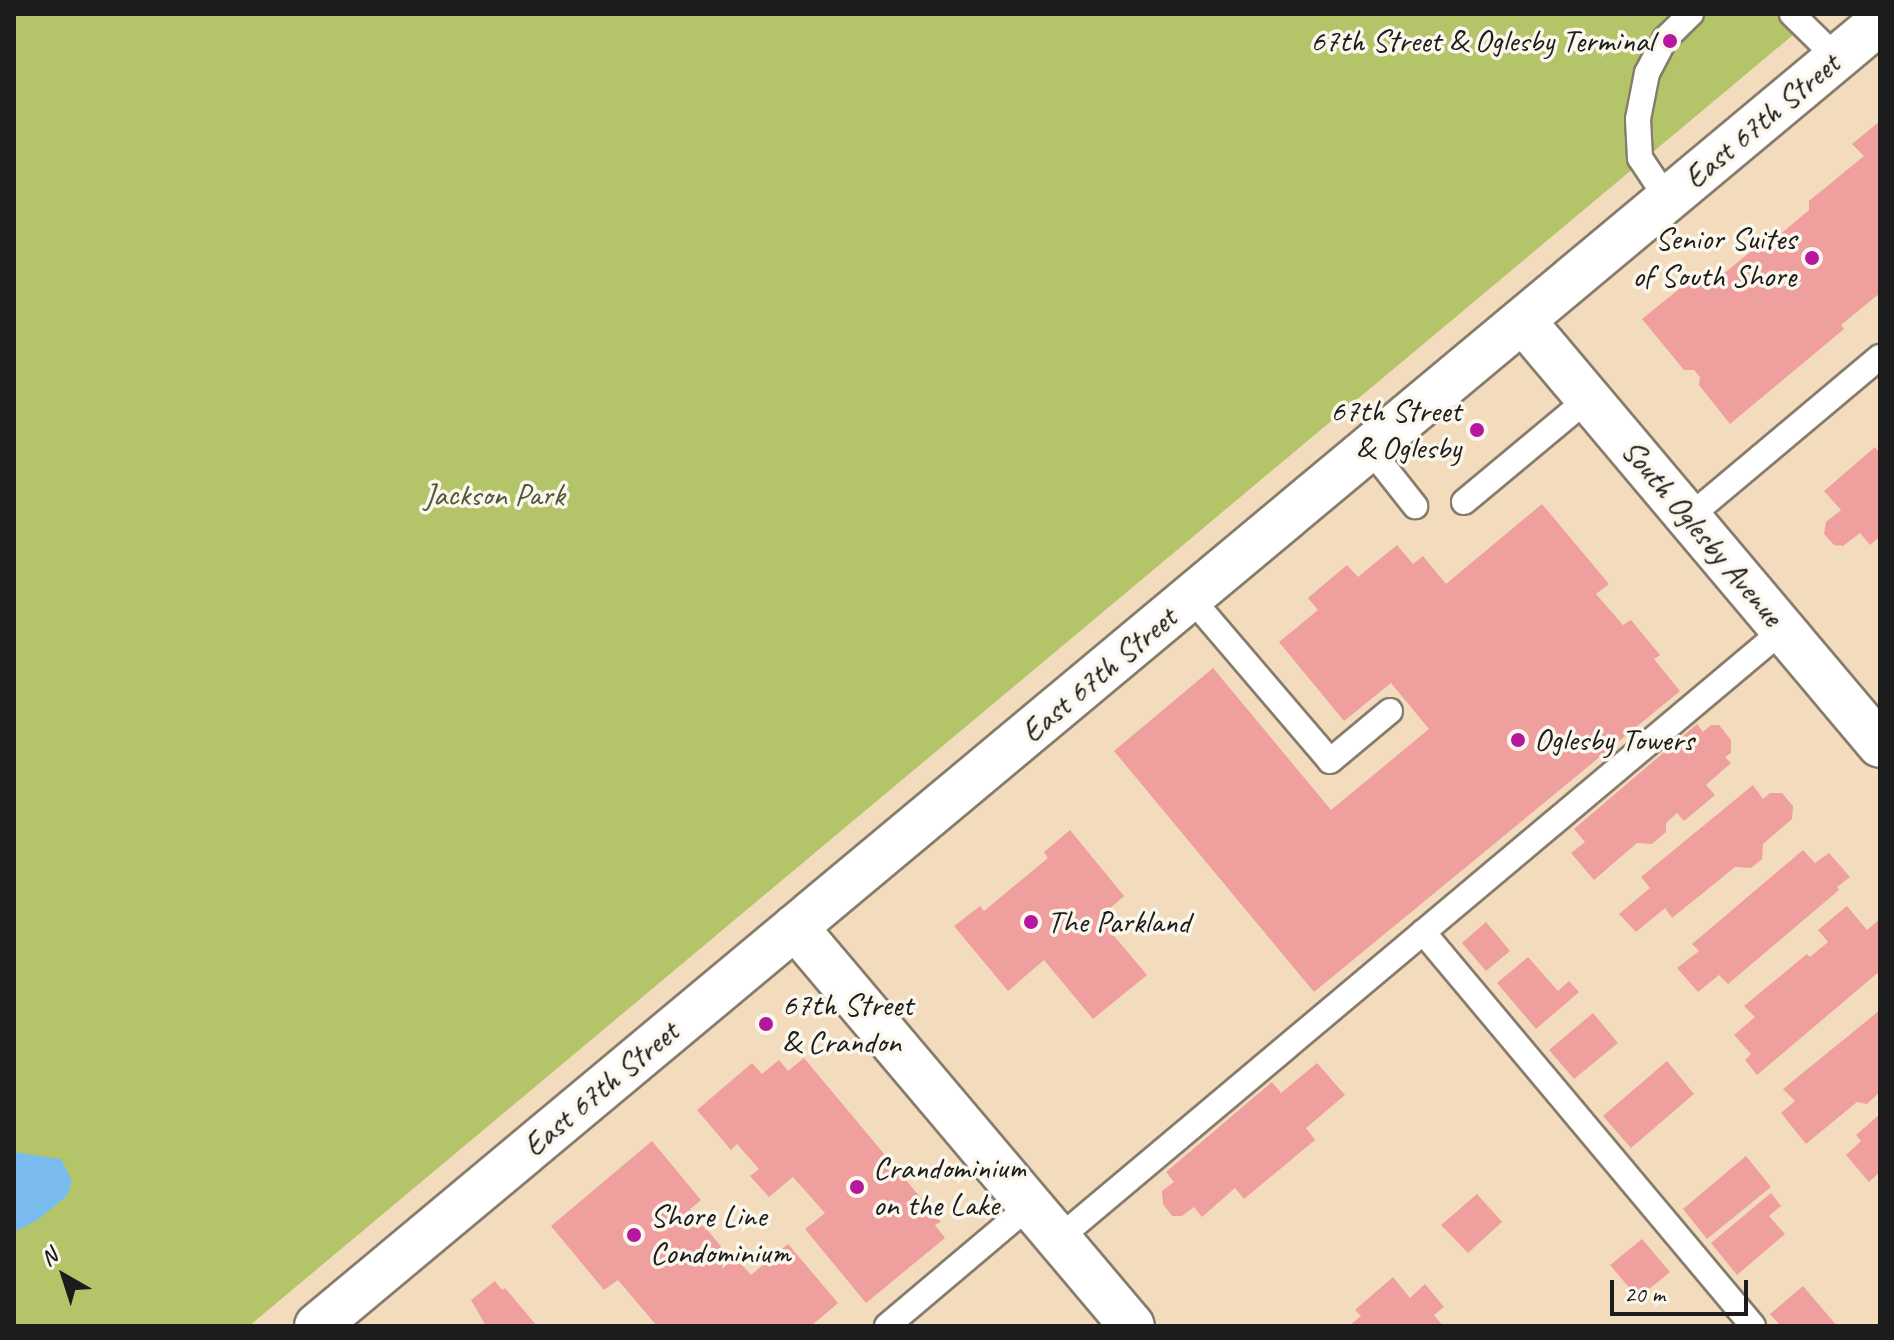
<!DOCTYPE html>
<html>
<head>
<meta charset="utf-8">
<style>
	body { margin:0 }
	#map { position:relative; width:1894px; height:1340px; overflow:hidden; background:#f3dbbd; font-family:Caveat,sans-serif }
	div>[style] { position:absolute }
	.green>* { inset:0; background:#b3c568 }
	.water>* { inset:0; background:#7bbcf0 }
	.building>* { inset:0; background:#efa09e }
	.roads { filter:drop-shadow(2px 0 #887c6c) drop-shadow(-2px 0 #887c6c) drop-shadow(0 2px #887c6c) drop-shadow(0 -2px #887c6c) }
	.service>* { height:24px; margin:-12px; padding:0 12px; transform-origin:12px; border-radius:12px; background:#fff }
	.minor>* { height:44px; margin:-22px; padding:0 22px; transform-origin:22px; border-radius:22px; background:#fff }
	.tertiary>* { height:44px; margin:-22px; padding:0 22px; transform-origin:22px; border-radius:22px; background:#fff }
	.dots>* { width:22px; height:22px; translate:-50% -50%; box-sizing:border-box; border:4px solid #fbf7ec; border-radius:50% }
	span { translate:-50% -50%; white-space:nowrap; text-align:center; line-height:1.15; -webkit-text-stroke:7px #fbf7ec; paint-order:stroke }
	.poi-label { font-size:32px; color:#1c1c1c }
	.right { translate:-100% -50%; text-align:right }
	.left { translate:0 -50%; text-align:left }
	.street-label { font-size:32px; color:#1c1c1c }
	.park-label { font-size:32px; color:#515737 }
	.frame { position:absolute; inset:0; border:16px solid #1c1c1c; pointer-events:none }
	.north { position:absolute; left:24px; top:1236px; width:80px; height:80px; -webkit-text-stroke:6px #fbf7ec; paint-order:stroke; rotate:321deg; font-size:22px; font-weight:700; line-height:32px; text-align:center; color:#1c1c1c }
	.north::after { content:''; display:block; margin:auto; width:28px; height:36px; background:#1c1c1c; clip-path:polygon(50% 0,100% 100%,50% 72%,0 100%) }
	.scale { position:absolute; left:1610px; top:1280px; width:138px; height:36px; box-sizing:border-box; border:4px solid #1c1c1c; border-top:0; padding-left:10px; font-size:24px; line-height:28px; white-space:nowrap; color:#1c1c1c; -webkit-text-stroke:6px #fbf7ec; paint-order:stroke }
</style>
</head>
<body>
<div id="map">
	<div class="green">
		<i style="clip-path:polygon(14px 14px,1818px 14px,249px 1326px,14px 1326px)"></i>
	</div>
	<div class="water">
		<i style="clip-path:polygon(14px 1152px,61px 1159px,72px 1181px,67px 1196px,36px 1221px,14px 1232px)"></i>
	</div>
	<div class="building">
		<i style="clip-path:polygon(1880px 121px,1880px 293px,1841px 325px,1844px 329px,1730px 424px,1699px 385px,1700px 377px,1694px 370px,1684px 370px,1642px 319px,1699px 273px,1710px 285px,1767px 238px,1771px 242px,1809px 210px,1809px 201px,1864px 156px,1852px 144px)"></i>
		<i style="clip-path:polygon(1875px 447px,1880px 454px,1880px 537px,1870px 545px,1860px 533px,1843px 546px,1834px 545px,1824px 534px,1826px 522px,1841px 510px,1824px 491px)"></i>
		<i style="clip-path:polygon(1542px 504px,1609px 584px,1596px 594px,1623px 625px,1631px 620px,1660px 655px,1654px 659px,1680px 691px,1314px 992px,1114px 751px,1213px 668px,1331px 810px,1429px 729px,1391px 683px,1344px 721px,1279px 642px,1318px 610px,1308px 598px,1347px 565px,1358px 577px,1397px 545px,1413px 564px,1423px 556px,1446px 584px)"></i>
		<i style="clip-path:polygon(1697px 724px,1703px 732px,1711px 725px,1719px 725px,1731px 740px,1731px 753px,1725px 757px,1731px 763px,1706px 785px,1715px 795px,1684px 821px,1677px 813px,1666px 823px,1666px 832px,1652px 844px,1637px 843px,1594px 880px,1571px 853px,1585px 842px,1574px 829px)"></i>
		<i style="clip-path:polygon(1753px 785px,1763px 799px,1770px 793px,1782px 793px,1793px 806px,1792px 819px,1763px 844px,1762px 859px,1751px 868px,1735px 867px,1672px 918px,1665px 908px,1636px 932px,1619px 914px,1650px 888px,1641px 877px)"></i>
		<i style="clip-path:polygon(1070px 830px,1124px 896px,1099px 918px,1147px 975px,1093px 1019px,1044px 960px,1008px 991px,954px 926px,980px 906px,984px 911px,1048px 858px,1044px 852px)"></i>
		<i style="clip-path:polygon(1803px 850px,1815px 863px,1829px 853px,1850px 877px,1837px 887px,1839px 890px,1728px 984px,1719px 975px,1698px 992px,1677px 968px,1699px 951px,1692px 944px)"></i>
		<i style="clip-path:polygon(1847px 906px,1867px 930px,1880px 919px,1880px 971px,1757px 1075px,1745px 1060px,1751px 1054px,1734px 1035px,1755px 1017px,1744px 1006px,1807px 954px,1810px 957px,1828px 942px,1818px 930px)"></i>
		<i style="clip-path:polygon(1486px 922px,1510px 951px,1486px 971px,1462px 943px)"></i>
		<i style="clip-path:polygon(1528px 957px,1558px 991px,1569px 981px,1579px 992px,1536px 1029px,1497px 983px)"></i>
		<i style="clip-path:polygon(1880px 1010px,1880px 1092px,1867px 1104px,1857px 1102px,1806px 1144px,1781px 1113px,1795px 1101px,1783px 1089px)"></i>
		<i style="clip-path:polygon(1593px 1013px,1618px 1043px,1574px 1079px,1549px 1050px)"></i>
		<i style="clip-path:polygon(804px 1058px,941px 1222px,935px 1225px,945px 1238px,866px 1303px,805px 1229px,825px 1213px,793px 1177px,769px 1197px,750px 1176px,759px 1169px,737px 1144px,731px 1150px,697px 1110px,752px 1063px,762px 1074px,779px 1060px,788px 1071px)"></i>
		<i style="clip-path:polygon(1667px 1061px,1694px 1094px,1631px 1148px,1603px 1116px)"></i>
		<i style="clip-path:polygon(1317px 1063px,1345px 1095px,1306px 1128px,1315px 1140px,1244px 1199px,1235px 1188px,1202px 1217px,1194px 1207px,1182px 1216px,1172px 1216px,1163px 1204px,1162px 1191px,1174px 1182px,1166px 1172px,1272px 1082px,1281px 1093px)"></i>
		<i style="clip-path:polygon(1880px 1114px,1880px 1172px,1869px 1182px,1846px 1155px,1861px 1141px,1856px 1135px)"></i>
		<i style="clip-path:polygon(652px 1141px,701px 1200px,690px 1209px,733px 1261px,736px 1258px,751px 1275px,788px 1244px,838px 1303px,811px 1326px,657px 1326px,618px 1280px,604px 1290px,551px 1226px)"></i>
		<i style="clip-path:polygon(1746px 1156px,1771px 1187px,1707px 1239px,1683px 1209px)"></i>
		<i style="clip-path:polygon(1771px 1193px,1781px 1206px,1769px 1216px,1785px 1234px,1737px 1275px,1711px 1243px)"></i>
		<i style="clip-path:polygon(1477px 1194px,1502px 1222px,1468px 1253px,1441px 1225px)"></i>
		<i style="clip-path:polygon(1642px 1239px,1670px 1272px,1638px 1298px,1610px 1265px)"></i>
		<i style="clip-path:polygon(1393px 1277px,1410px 1298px,1425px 1284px,1444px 1307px,1434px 1315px,1443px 1326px,1349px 1326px,1361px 1316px,1355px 1310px)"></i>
		<i style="clip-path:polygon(495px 1281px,502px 1290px,505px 1288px,537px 1326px,486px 1326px,471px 1300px)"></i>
		<i style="clip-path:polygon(1803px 1286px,1837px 1326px,1781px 1326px,1770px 1314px)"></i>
	</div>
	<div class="roads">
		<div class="service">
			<i style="left:1792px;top:14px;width:63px;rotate:44.4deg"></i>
			<i style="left:1668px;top:200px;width:50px;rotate:-123.7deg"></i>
			<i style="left:1640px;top:158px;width:39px;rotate:-93deg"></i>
			<i style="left:1638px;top:119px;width:47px;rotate:-78.9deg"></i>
			<i style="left:1647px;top:73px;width:38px;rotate:-62deg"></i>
			<i style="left:1665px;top:39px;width:36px;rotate:-44deg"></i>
			<i style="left:1370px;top:449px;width:73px;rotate:51.7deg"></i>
			<i style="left:1464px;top:502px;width:163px;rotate:-39.8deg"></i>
			<i style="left:1689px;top:517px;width:249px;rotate:-40deg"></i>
			<i style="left:1191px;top:598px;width:214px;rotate:49.5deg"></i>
			<i style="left:1330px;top:761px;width:78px;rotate:-39.8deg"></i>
			<i style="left:1423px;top:932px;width:514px;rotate:50.05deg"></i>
			<i style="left:1058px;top:1239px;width:947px;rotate:-40.03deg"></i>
			<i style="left:887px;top:1326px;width:187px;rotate:-40.2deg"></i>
		</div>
		<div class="minor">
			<i style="left:1523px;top:321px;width:554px;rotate:49.9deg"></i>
			<i style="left:795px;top:927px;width:522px;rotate:49.82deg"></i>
		</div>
		<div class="tertiary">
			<i style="left:317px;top:1326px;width:2036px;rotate:-39.84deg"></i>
		</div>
	</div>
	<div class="dots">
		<i style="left:1670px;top:41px;background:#b5179e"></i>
		<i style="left:1812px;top:258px;background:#b5179e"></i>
		<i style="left:1477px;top:430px;background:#b5179e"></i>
		<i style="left:1518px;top:740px;background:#b5179e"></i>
		<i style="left:1031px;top:922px;background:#b5179e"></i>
		<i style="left:766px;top:1024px;background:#b5179e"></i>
		<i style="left:857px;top:1187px;background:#b5179e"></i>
		<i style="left:634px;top:1235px;background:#b5179e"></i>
	</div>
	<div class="poi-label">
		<span class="right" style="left:1654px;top:41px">67th Street &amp; Oglesby Terminal</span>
		<span class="right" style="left:1796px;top:258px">Senior Suites<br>of South Shore</span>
		<span class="right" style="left:1461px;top:430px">67th Street<br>&amp; Oglesby</span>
		<span class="left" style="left:1534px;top:740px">Oglesby Towers</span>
		<span class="left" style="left:1047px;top:922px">The Parkland</span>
		<span class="left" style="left:782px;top:1024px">67th Street<br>&amp; Crandon</span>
		<span class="left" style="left:873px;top:1187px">Crandominium<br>on the Lake</span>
		<span class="left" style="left:650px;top:1235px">Shore Line<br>Condominium</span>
	</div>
	<div class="street-label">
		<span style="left:1762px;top:121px;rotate:-40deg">East 67th Street</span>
		<span style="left:1702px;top:533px;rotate:50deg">South Oglesby Avenue</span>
		<span style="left:1099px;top:675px;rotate:-40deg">East 67th Street</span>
		<span style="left:601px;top:1089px;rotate:-40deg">East 67th Street</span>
	</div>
	<div class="park-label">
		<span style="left:494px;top:495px">Jackson Park</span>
	</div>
	<div class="frame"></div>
	<div class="north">N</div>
	<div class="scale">20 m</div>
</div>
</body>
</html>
